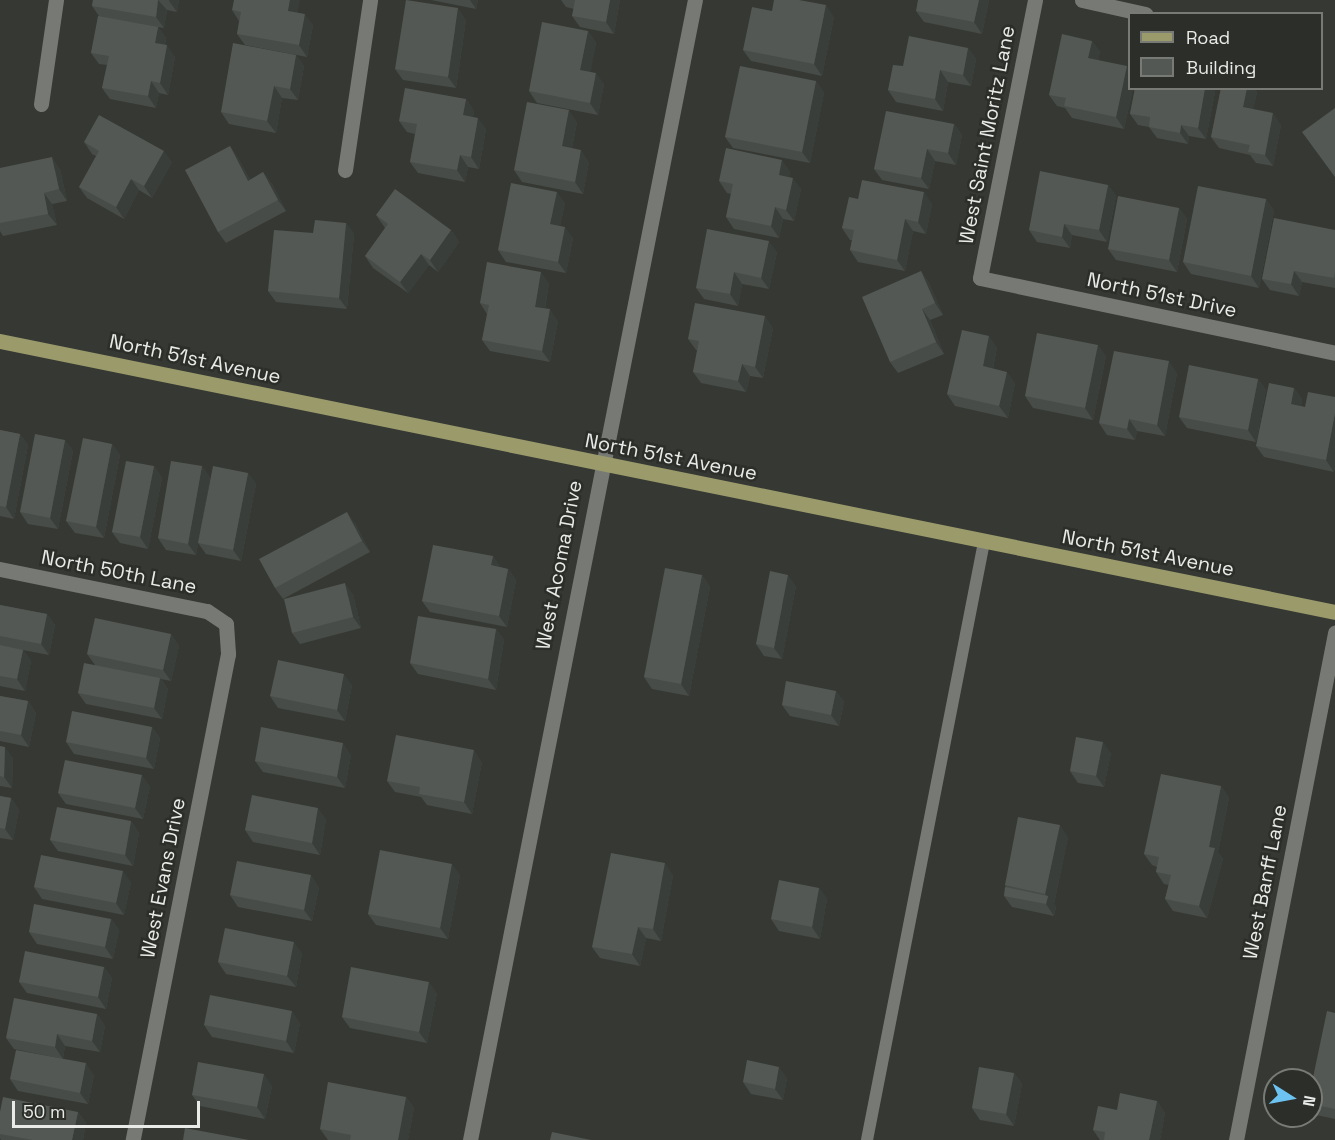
<!DOCTYPE html>
<html>
<head>
<meta charset="utf-8">
<style>
	body { margin:0 }
	#map { position:relative; width:1335px; height:1140px; overflow:hidden; background:#363833; font-family:"Space Grotesk",sans-serif }
	div>[style] { position:absolute }
	.service>* { height:12px; margin:-6px; padding:0 6px; transform-origin:6px; border-radius:6px; background:#777a74 }
	.minor>* { height:15px; margin:-7.5px; padding:0 7.5px; transform-origin:7.5px; border-radius:7.5px; background:#777a74 }
	.tertiary>* { height:15px; margin:-7.5px; padding:0 7.5px; transform-origin:7.5px; border-radius:7.5px; background:#777a74 }
	.primary>* { height:15px; margin:-7.5px; padding:0 7.5px; transform-origin:7.5px; border-radius:7.5px; background:#9a9a6b }
	.wall>* { inset:0; background:#474c48 }
	.shaded-wall>* { inset:0; background:#3a3e3b }
	.building>* { inset:0; background:#535854 }
	span { translate:-50% -50%; white-space:nowrap; text-align:center; line-height:1.15; -webkit-text-stroke:5px #2c2e29; paint-order:stroke }
	.street-label { font-size:20px; color:#e9ebe8 }
	.legend { position:absolute; left:1128px; top:12px; width:195px; height:78px; box-sizing:border-box; background:#2c2e29; border:2px solid #787a75; margin:0; padding:8px 10px; list-style:none; font-size:18px; color:#e9ebe8 }
	.legend li { display:flex; align-items:center; gap:12px; height:30px }
	.legend b { width:30px; border:2px solid #787a75 }
	.north { position:absolute; left:1263px; top:1068px; width:60px; height:60px; box-sizing:border-box; background:#2c2e29; border:2px solid #787a75; border-radius:50%; rotate:101deg; font-size:16px; font-weight:700; line-height:24px; text-align:center; color:#e9ebe8 }
	.north::after { content:''; display:block; margin:auto; width:21px; height:27px; background:#6cc3f2; clip-path:polygon(50% 0,100% 100%,50% 72%,0 100%) }
	.scale { position:absolute; left:12px; top:1101px; width:188px; height:27px; box-sizing:border-box; border:3px solid #e9ebe8; border-top:0; padding-left:8px; font-size:18px; line-height:21px; white-space:nowrap; color:#e9ebe8; -webkit-text-stroke:4px #2c2e29; paint-order:stroke }
</style>
</head>
<body>
<div id="map">
	<div class="service">
		<i style="left:867px;top:1140px;width:609px;rotate:-78.93deg"></i>
	</div>
	<div class="minor">
		<i style="left:1035px;top:0;width:283px;rotate:101.2deg"></i>
		<i style="left:980px;top:278px;width:363px;rotate:11.9deg"></i>
		<i style="left:1082px;top:0;width:65px;rotate:12.5deg"></i>
		<i style="left:41px;top:104px;width:105px;rotate:-81.8deg"></i>
		<i style="left:345px;top:170px;width:172px;rotate:-81.6deg"></i>
		<i style="left:0;top:569px;width:211px;rotate:11.5deg"></i>
		<i style="left:207px;top:611px;width:23px;rotate:34deg"></i>
		<i style="left:226px;top:624px;width:30px;rotate:86deg"></i>
		<i style="left:228px;top:654px;width:495px;rotate:101.1deg"></i>
		<i style="left:1236px;top:1140px;width:517px;rotate:-78.95deg"></i>
	</div>
	<div class="tertiary">
		<i style="left:470px;top:1140px;width:1162px;rotate:-78.84deg"></i>
	</div>
	<div class="primary">
		<i style="left:0;top:341px;width:1362px;rotate:11.47deg"></i>
	</div>
	<div class="wall">
		<i style="clip-path:polygon(93px 0,179px 0,177px 12px,167px 10px,164px 28px,158px 27px,166px 38px,165px 45px,175px 57px,168px 95px,159px 93px,156px 108px,110px 99px,102px 88px,107px 65px,99px 64px,91px 53px,99px 16px,92px 6px)"></i>
		<i style="clip-path:polygon(431px 0,478px 0,476px 9px)"></i>
		<i style="clip-path:polygon(561px 0,620px 0,614px 34px,580px 27px,572px 16px,574px 9px,566px 7px)"></i>
		<i style="clip-path:polygon(989px 0,982px 34px,924px 22px,916px 11px)"></i>
		<i style="clip-path:polygon(232px 10px,297px 12px,313px 25px,307px 57px,245px 45px,237px 34px,239px 21px)"></i>
		<i style="clip-path:polygon(772px 11px,834px 17px,822px 76px,751px 61px,743px 50px)"></i>
		<i style="clip-path:polygon(466px 20px,456px 88px,403px 80px,395px 69px)"></i>
		<i style="clip-path:polygon(588px 31px,596px 43px,590px 72px,604px 84px,598px 115px,537px 103px,529px 91px)"></i>
		<i style="clip-path:polygon(1092px 41px,1100px 52px,1098px 60px,1130px 88px,1133px 88px,1124px 129px,1072px 118px,1065px 108px,1057px 106px,1049px 95px)"></i>
		<i style="clip-path:polygon(968px 48px,976px 59px,971px 86px,948px 82px,943px 111px,896px 102px,888px 90px,903px 66px)"></i>
		<i style="clip-path:polygon(296px 55px,304px 66px,298px 100px,282px 98px,276px 133px,229px 124px,221px 112px)"></i>
		<i style="clip-path:polygon(816px 81px,824px 93px,810px 163px,733px 148px,725px 137px)"></i>
		<i style="clip-path:polygon(1135px 88px,1212px 88px,1215px 92px,1206px 139px,1189px 136px,1188px 144px,1157px 138px,1149px 127px,1138px 125px,1130px 114px)"></i>
		<i style="clip-path:polygon(1221px 88px,1254px 88px,1257px 92px,1253px 109px,1281px 125px,1273px 166px,1256px 163px,1250px 155px,1219px 148px,1211px 137px)"></i>
		<i style="clip-path:polygon(466px 99px,474px 111px,473px 117px,486px 129px,479px 169px,468px 167px,465px 182px,418px 173px,410px 162px,415px 134px,407px 132px,399px 121px)"></i>
		<i style="clip-path:polygon(577px 122px,572px 148px,589px 162px,583px 194px,522px 182px,514px 170px)"></i>
		<i style="clip-path:polygon(954px 124px,962px 135px,956px 165px,935px 161px,929px 189px,882px 180px,874px 169px)"></i>
		<i style="clip-path:polygon(84px 142px,172px 162px,152px 198px,139px 190px,124px 219px,87px 198px,79px 187px,96px 156px,92px 154px)"></i>
		<i style="clip-path:polygon(230px 146px,238px 158px,250px 180px,263px 172px,272px 184px,286px 211px,226px 243px,218px 232px)"></i>
		<i style="clip-path:polygon(0 168px,60px 169px,67px 201px,52px 204px,57px 225px,3px 236px,0 231px)"></i>
		<i style="clip-path:polygon(790px 171px,789px 177px,801px 189px,794px 221px,783px 219px,779px 238px,734px 229px,726px 217px,731px 194px,727px 193px,719px 181px)"></i>
		<i style="clip-path:polygon(1108px 185px,1116px 196px,1107px 242px,1072px 235px,1070px 248px,1037px 242px,1029px 230px)"></i>
		<i style="clip-path:polygon(858px 199px,932px 204px,926px 234px,913px 231px,905px 271px,858px 262px,850px 250px,852px 240px,850px 240px,842px 228px)"></i>
		<i style="clip-path:polygon(1266px 199px,1274px 211px,1259px 288px,1191px 274px,1183px 262px)"></i>
		<i style="clip-path:polygon(565px 203px,560px 226px,573px 238px,566px 273px,506px 262px,498px 250px)"></i>
		<i style="clip-path:polygon(1179px 208px,1187px 219px,1177px 272px,1116px 260px,1108px 249px)"></i>
		<i style="clip-path:polygon(376px 215px,451px 230px,459px 242px,438px 272px,429px 265px,408px 293px,373px 268px,365px 256px,385px 228px)"></i>
		<i style="clip-path:polygon(346px 223px,354px 234px,347px 309px,276px 302px,268px 291px,313px 233px)"></i>
		<i style="clip-path:polygon(1335px 230px,1335px 288px,1302px 282px,1299px 296px,1270px 290px,1262px 279px)"></i>
		<i style="clip-path:polygon(777px 252px,769px 289px,742px 284px,738px 306px,704px 299px,696px 288px)"></i>
		<i style="clip-path:polygon(921px 271px,929px 283px,943px 315px,930px 320px,944px 354px,898px 373px,890px 362px)"></i>
		<i style="clip-path:polygon(549px 283px,545px 308px,558px 321px,550px 362px,490px 351px,482px 340px,487px 314px,480px 303px)"></i>
		<i style="clip-path:polygon(773px 328px,763px 378px,750px 376px,746px 392px,701px 383px,693px 372px,697px 350px,696px 350px,688px 339px)"></i>
		<i style="clip-path:polygon(997px 347px,993px 369px,1015px 383px,1008px 418px,955px 406px,947px 394px)"></i>
		<i style="clip-path:polygon(1106px 356px,1093px 420px,1033px 408px,1025px 396px)"></i>
		<i style="clip-path:polygon(1177px 373px,1165px 436px,1137px 431px,1135px 440px,1107px 435px,1099px 423px)"></i>
		<i style="clip-path:polygon(1258px 379px,1266px 390px,1256px 442px,1187px 428px,1179px 417px)"></i>
		<i style="clip-path:polygon(1294px 388px,1302px 399px,1301px 406px,1305px 407px,1335px 397px,1335px 465px,1334px 472px,1264px 457px,1256px 446px)"></i>
		<i style="clip-path:polygon(0 430px,20px 434px,28px 445px,14px 519px,0 516px)"></i>
		<i style="clip-path:polygon(65px 440px,73px 451px,58px 529px,28px 524px,20px 512px)"></i>
		<i style="clip-path:polygon(112px 444px,120px 455px,104px 538px,75px 533px,66px 521px)"></i>
		<i style="clip-path:polygon(154px 466px,162px 478px,148px 549px,120px 543px,112px 532px)"></i>
		<i style="clip-path:polygon(202px 466px,210px 478px,200px 534px,248px 473px,256px 484px,241px 561px,206px 554px,198px 543px,196px 555px,166px 550px,158px 538px)"></i>
		<i style="clip-path:polygon(355px 523px,370px 552px,283px 599px,275px 588px)"></i>
		<i style="clip-path:polygon(493px 556px,500px 567px,508px 569px,516px 580px,507px 627px,430px 612px,422px 601px)"></i>
		<i style="clip-path:polygon(702px 575px,710px 587px,689px 696px,652px 689px,644px 677px)"></i>
		<i style="clip-path:polygon(796px 586px,782px 659px,764px 656px,756px 644px)"></i>
		<i style="clip-path:polygon(353px 594px,361px 628px,300px 644px,292px 633px)"></i>
		<i style="clip-path:polygon(0 605px,47px 614px,55px 625px,49px 655px,23px 650px,31px 661px,25px 691px,0 686px)"></i>
		<i style="clip-path:polygon(496px 629px,504px 640px,496px 690px,418px 674px,410px 663px)"></i>
		<i style="clip-path:polygon(171px 634px,179px 646px,171px 681px,161px 679px,168px 689px,162px 719px,86px 704px,78px 693px,95px 665px,87px 654px)"></i>
		<i style="clip-path:polygon(352px 685px,345px 721px,278px 708px,270px 696px)"></i>
		<i style="clip-path:polygon(836px 691px,844px 702px,839px 726px,790px 716px,782px 705px)"></i>
		<i style="clip-path:polygon(0 696px,28px 701px,36px 713px,29px 747px,0 741px)"></i>
		<i style="clip-path:polygon(152px 727px,160px 738px,154px 769px,74px 754px,66px 742px)"></i>
		<i style="clip-path:polygon(0 746px,13px 758px,12px 788px,0 786px)"></i>
		<i style="clip-path:polygon(1111px 753px,1104px 787px,1078px 783px,1070px 771px)"></i>
		<i style="clip-path:polygon(351px 755px,345px 788px,263px 772px,255px 761px)"></i>
		<i style="clip-path:polygon(482px 762px,472px 814px,427px 805px,421px 797px,395px 792px,387px 781px)"></i>
		<i style="clip-path:polygon(150px 786px,143px 819px,66px 804px,58px 793px)"></i>
		<i style="clip-path:polygon(1221px 786px,1229px 798px,1218px 852px,1223px 859px,1207px 918px,1173px 911px,1165px 899px,1169px 885px,1164px 884px,1156px 872px,1157px 867px,1152px 865px,1144px 854px)"></i>
		<i style="clip-path:polygon(0 796px,11px 798px,19px 810px,13px 840px,0 838px)"></i>
		<i style="clip-path:polygon(326px 819px,320px 855px,253px 842px,245px 830px)"></i>
		<i style="clip-path:polygon(131px 821px,139px 833px,133px 866px,58px 851px,50px 840px)"></i>
		<i style="clip-path:polygon(1068px 837px,1054px 904px,1056px 907px,1054px 916px,1012px 907px,1004px 896px,1006px 888px,1005px 885px)"></i>
		<i style="clip-path:polygon(460px 875px,448px 939px,376px 925px,368px 914px)"></i>
		<i style="clip-path:polygon(673px 875px,661px 941px,646px 938px,640px 966px,600px 958px,592px 947px)"></i>
		<i style="clip-path:polygon(131px 882px,124px 915px,42px 899px,34px 887px)"></i>
		<i style="clip-path:polygon(319px 887px,312px 921px,238px 907px,230px 895px)"></i>
		<i style="clip-path:polygon(819px 888px,827px 899px,820px 939px,779px 931px,771px 919px)"></i>
		<i style="clip-path:polygon(111px 919px,119px 930px,113px 959px,37px 944px,29px 932px)"></i>
		<i style="clip-path:polygon(302px 953px,296px 987px,226px 974px,218px 962px)"></i>
		<i style="clip-path:polygon(104px 967px,112px 978px,106px 1009px,27px 993px,19px 982px)"></i>
		<i style="clip-path:polygon(437px 993px,427px 1043px,350px 1028px,342px 1017px)"></i>
		<i style="clip-path:polygon(1335px 1013px,1335px 1119px,1316px 1115px,1311px 1109px,1311px 1087px)"></i>
		<i style="clip-path:polygon(97px 1014px,105px 1026px,100px 1052px,65px 1046px,63px 1059px,14px 1049px,6px 1038px)"></i>
		<i style="clip-path:polygon(300px 1023px,294px 1053px,212px 1037px,204px 1025px)"></i>
		<i style="clip-path:polygon(1014px 1073px,1022px 1084px,1014px 1126px,980px 1120px,972px 1108px)"></i>
		<i style="clip-path:polygon(94px 1075px,88px 1104px,18px 1091px,10px 1079px)"></i>
		<i style="clip-path:polygon(787px 1078px,783px 1100px,751px 1094px,743px 1082px)"></i>
		<i style="clip-path:polygon(272px 1086px,265px 1119px,200px 1106px,192px 1095px)"></i>
		<i style="clip-path:polygon(406px 1097px,414px 1108px,408px 1140px,328px 1140px,320px 1129px)"></i>
		<i style="clip-path:polygon(1157px 1101px,1165px 1113px,1160px 1140px,1100px 1140px,1093px 1130px,1117px 1110px)"></i>
		<i style="clip-path:polygon(0 1112px,78px 1112px,86px 1123px,83px 1140px,1px 1140px,0 1138px)"></i>
	</div>
	<div class="shaded-wall">
		<i style="clip-path:polygon(158px 0,167px 10px,164px 28px,156px 17px)"></i>
		<i style="clip-path:polygon(169px 0,179px 0,177px 12px,169px 1px)"></i>
		<i style="clip-path:polygon(290px 0,300px 0,296px 22px,288px 11px)"></i>
		<i style="clip-path:polygon(470px 0,478px 0,476px 9px)"></i>
		<i style="clip-path:polygon(610px 0,620px 0,614px 34px,606px 22px)"></i>
		<i style="clip-path:polygon(979px 0,989px 0,982px 34px,974px 22px)"></i>
		<i style="clip-path:polygon(826px 5px,834px 17px,822px 76px,814px 64px)"></i>
		<i style="clip-path:polygon(458px 8px,466px 20px,456px 88px,448px 77px)"></i>
		<i style="clip-path:polygon(305px 14px,313px 25px,307px 57px,299px 45px)"></i>
		<i style="clip-path:polygon(158px 27px,166px 38px,163px 54px,155px 43px)"></i>
		<i style="clip-path:polygon(588px 31px,596px 43px,589px 81px,580px 70px)"></i>
		<i style="clip-path:polygon(1092px 41px,1100px 52px,1096px 70px,1088px 58px)"></i>
		<i style="clip-path:polygon(167px 45px,175px 57px,168px 95px,160px 83px)"></i>
		<i style="clip-path:polygon(968px 48px,976px 59px,971px 86px,963px 75px)"></i>
		<i style="clip-path:polygon(296px 55px,304px 66px,298px 100px,290px 89px)"></i>
		<i style="clip-path:polygon(1127px 66px,1130px 70px,1130px 88px,1133px 88px,1124px 129px,1116px 117px)"></i>
		<i style="clip-path:polygon(940px 70px,948px 82px,943px 111px,935px 99px)"></i>
		<i style="clip-path:polygon(596px 73px,604px 84px,598px 115px,590px 103px)"></i>
		<i style="clip-path:polygon(151px 81px,159px 93px,156px 108px,148px 96px)"></i>
		<i style="clip-path:polygon(816px 81px,824px 93px,810px 163px,802px 152px)"></i>
		<i style="clip-path:polygon(274px 86px,282px 98px,276px 133px,267px 121px)"></i>
		<i style="clip-path:polygon(1205px 88px,1212px 88px,1215px 92px,1206px 139px,1198px 128px)"></i>
		<i style="clip-path:polygon(1247px 88px,1254px 88px,1257px 92px,1251px 119px,1243px 107px)"></i>
		<i style="clip-path:polygon(466px 99px,474px 111px,471px 127px,463px 115px)"></i>
		<i style="clip-path:polygon(569px 110px,577px 122px,570px 158px,562px 146px)"></i>
		<i style="clip-path:polygon(1273px 113px,1281px 125px,1273px 166px,1265px 155px)"></i>
		<i style="clip-path:polygon(478px 118px,486px 129px,479px 169px,471px 157px)"></i>
		<i style="clip-path:polygon(954px 124px,962px 135px,956px 165px,948px 153px)"></i>
		<i style="clip-path:polygon(1181px 125px,1189px 136px,1188px 144px,1180px 133px)"></i>
		<i style="clip-path:polygon(230px 146px,238px 158px,256px 192px,248px 181px)"></i>
		<i style="clip-path:polygon(927px 149px,935px 161px,929px 189px,921px 178px)"></i>
		<i style="clip-path:polygon(581px 150px,589px 162px,583px 194px,575px 182px)"></i>
		<i style="clip-path:polygon(164px 151px,172px 162px,152px 198px,144px 186px)"></i>
		<i style="clip-path:polygon(460px 155px,468px 167px,465px 182px,457px 170px)"></i>
		<i style="clip-path:polygon(52px 157px,60px 169px,67px 201px,59px 189px)"></i>
		<i style="clip-path:polygon(782px 160px,790px 171px,787px 186px,779px 175px)"></i>
		<i style="clip-path:polygon(263px 172px,272px 184px,286px 211px,278px 200px)"></i>
		<i style="clip-path:polygon(793px 178px,801px 189px,794px 221px,786px 210px)"></i>
		<i style="clip-path:polygon(131px 179px,139px 190px,124px 219px,116px 207px)"></i>
		<i style="clip-path:polygon(1108px 185px,1116px 196px,1107px 242px,1099px 230px)"></i>
		<i style="clip-path:polygon(557px 192px,565px 203px,558px 236px,550px 224px)"></i>
		<i style="clip-path:polygon(924px 192px,932px 204px,926px 234px,918px 222px)"></i>
		<i style="clip-path:polygon(44px 193px,52px 204px,57px 225px,48px 214px)"></i>
		<i style="clip-path:polygon(1266px 199px,1274px 211px,1259px 288px,1251px 276px)"></i>
		<i style="clip-path:polygon(775px 207px,783px 219px,779px 238px,771px 226px)"></i>
		<i style="clip-path:polygon(1179px 208px,1187px 219px,1177px 272px,1169px 260px)"></i>
		<i style="clip-path:polygon(905px 219px,913px 231px,905px 271px,897px 260px)"></i>
		<i style="clip-path:polygon(346px 223px,354px 234px,347px 309px,339px 298px)"></i>
		<i style="clip-path:polygon(1064px 224px,1072px 235px,1070px 248px,1062px 237px)"></i>
		<i style="clip-path:polygon(565px 227px,573px 238px,566px 273px,558px 262px)"></i>
		<i style="clip-path:polygon(451px 230px,459px 242px,438px 272px,430px 260px)"></i>
		<i style="clip-path:polygon(769px 241px,777px 252px,769px 289px,761px 278px)"></i>
		<i style="clip-path:polygon(421px 254px,429px 265px,408px 293px,400px 282px)"></i>
		<i style="clip-path:polygon(921px 271px,929px 283px,943px 315px,935px 303px)"></i>
		<i style="clip-path:polygon(1294px 271px,1302px 282px,1299px 296px,1291px 284px)"></i>
		<i style="clip-path:polygon(541px 272px,549px 283px,543px 318px,535px 307px)"></i>
		<i style="clip-path:polygon(734px 272px,742px 284px,738px 306px,730px 294px)"></i>
		<i style="clip-path:polygon(550px 309px,558px 321px,550px 362px,542px 351px)"></i>
		<i style="clip-path:polygon(922px 309px,930px 320px,944px 354px,936px 342px)"></i>
		<i style="clip-path:polygon(765px 316px,773px 328px,763px 378px,755px 367px)"></i>
		<i style="clip-path:polygon(989px 336px,997px 347px,991px 378px,983px 366px)"></i>
		<i style="clip-path:polygon(1098px 345px,1106px 356px,1093px 420px,1085px 408px)"></i>
		<i style="clip-path:polygon(1169px 361px,1177px 373px,1165px 436px,1157px 425px)"></i>
		<i style="clip-path:polygon(742px 364px,750px 376px,746px 392px,738px 381px)"></i>
		<i style="clip-path:polygon(1007px 372px,1015px 383px,1008px 418px,999px 406px)"></i>
		<i style="clip-path:polygon(1258px 379px,1266px 390px,1256px 442px,1248px 430px)"></i>
		<i style="clip-path:polygon(1294px 388px,1302px 399px,1299px 416px,1291px 404px)"></i>
		<i style="clip-path:polygon(1335px 413px,1335px 465px,1334px 472px,1326px 460px)"></i>
		<i style="clip-path:polygon(1129px 419px,1137px 431px,1135px 440px,1127px 429px)"></i>
		<i style="clip-path:polygon(20px 434px,28px 445px,14px 519px,6px 507px)"></i>
		<i style="clip-path:polygon(65px 440px,73px 451px,58px 529px,50px 518px)"></i>
		<i style="clip-path:polygon(112px 444px,120px 455px,104px 538px,96px 527px)"></i>
		<i style="clip-path:polygon(154px 466px,162px 478px,148px 549px,140px 537px)"></i>
		<i style="clip-path:polygon(202px 466px,210px 478px,196px 555px,188px 544px)"></i>
		<i style="clip-path:polygon(248px 473px,256px 484px,241px 561px,233px 550px)"></i>
		<i style="clip-path:polygon(347px 512px,355px 523px,370px 552px,362px 541px)"></i>
		<i style="clip-path:polygon(493px 556px,501px 568px,491px 565px)"></i>
		<i style="clip-path:polygon(508px 569px,516px 580px,507px 627px,499px 616px)"></i>
		<i style="clip-path:polygon(702px 575px,710px 587px,689px 696px,681px 684px)"></i>
		<i style="clip-path:polygon(788px 575px,796px 586px,782px 659px,774px 648px)"></i>
		<i style="clip-path:polygon(345px 583px,353px 594px,361px 628px,353px 617px)"></i>
		<i style="clip-path:polygon(47px 614px,55px 625px,49px 655px,41px 644px)"></i>
		<i style="clip-path:polygon(496px 629px,504px 640px,496px 690px,488px 679px)"></i>
		<i style="clip-path:polygon(171px 634px,179px 646px,171px 681px,163px 670px)"></i>
		<i style="clip-path:polygon(23px 650px,31px 661px,25px 691px,17px 679px)"></i>
		<i style="clip-path:polygon(344px 674px,352px 685px,345px 721px,337px 710px)"></i>
		<i style="clip-path:polygon(160px 678px,168px 689px,162px 719px,154px 708px)"></i>
		<i style="clip-path:polygon(836px 691px,844px 702px,839px 726px,831px 715px)"></i>
		<i style="clip-path:polygon(28px 701px,36px 713px,29px 747px,21px 735px)"></i>
		<i style="clip-path:polygon(152px 727px,160px 738px,154px 769px,146px 758px)"></i>
		<i style="clip-path:polygon(1103px 742px,1111px 753px,1104px 787px,1096px 776px)"></i>
		<i style="clip-path:polygon(343px 743px,351px 755px,345px 788px,337px 777px)"></i>
		<i style="clip-path:polygon(5px 747px,13px 758px,12px 788px,4px 777px)"></i>
		<i style="clip-path:polygon(474px 750px,482px 762px,472px 814px,464px 802px)"></i>
		<i style="clip-path:polygon(142px 775px,150px 786px,143px 819px,135px 808px)"></i>
		<i style="clip-path:polygon(1221px 786px,1229px 798px,1218px 852px,1223px 859px,1207px 918px,1199px 906px,1209px 847px)"></i>
		<i style="clip-path:polygon(11px 798px,19px 810px,13px 840px,5px 829px)"></i>
		<i style="clip-path:polygon(318px 808px,326px 819px,320px 855px,312px 843px)"></i>
		<i style="clip-path:polygon(131px 821px,139px 833px,133px 866px,125px 855px)"></i>
		<i style="clip-path:polygon(1060px 825px,1068px 837px,1054px 904px,1056px 907px,1054px 916px,1046px 904px,1048px 897px,1045px 894px)"></i>
		<i style="clip-path:polygon(665px 863px,673px 875px,661px 941px,653px 929px)"></i>
		<i style="clip-path:polygon(452px 864px,460px 875px,448px 939px,440px 928px)"></i>
		<i style="clip-path:polygon(123px 871px,131px 882px,124px 915px,116px 903px)"></i>
		<i style="clip-path:polygon(311px 875px,319px 887px,312px 921px,304px 910px)"></i>
		<i style="clip-path:polygon(819px 888px,827px 899px,820px 939px,812px 927px)"></i>
		<i style="clip-path:polygon(111px 919px,119px 930px,113px 959px,105px 947px)"></i>
		<i style="clip-path:polygon(638px 927px,646px 938px,640px 966px,632px 954px)"></i>
		<i style="clip-path:polygon(294px 942px,302px 953px,296px 987px,287px 976px)"></i>
		<i style="clip-path:polygon(104px 967px,112px 978px,106px 1009px,98px 997px)"></i>
		<i style="clip-path:polygon(429px 982px,437px 993px,427px 1043px,419px 1032px)"></i>
		<i style="clip-path:polygon(292px 1011px,300px 1023px,294px 1053px,286px 1041px)"></i>
		<i style="clip-path:polygon(97px 1014px,105px 1026px,100px 1052px,92px 1041px)"></i>
		<i style="clip-path:polygon(57px 1034px,65px 1046px,63px 1059px,55px 1047px)"></i>
		<i style="clip-path:polygon(86px 1063px,94px 1075px,88px 1104px,80px 1093px)"></i>
		<i style="clip-path:polygon(779px 1067px,787px 1078px,783px 1100px,775px 1089px)"></i>
		<i style="clip-path:polygon(1014px 1073px,1022px 1084px,1014px 1126px,1006px 1114px)"></i>
		<i style="clip-path:polygon(264px 1074px,272px 1086px,265px 1119px,257px 1107px)"></i>
		<i style="clip-path:polygon(406px 1097px,414px 1108px,408px 1140px,398px 1140px)"></i>
		<i style="clip-path:polygon(1157px 1101px,1165px 1113px,1160px 1140px,1149px 1140px)"></i>
		<i style="clip-path:polygon(78px 1112px,86px 1123px,83px 1140px,72px 1140px)"></i>
	</div>
	<div class="building">
		<i style="clip-path:polygon(93px 0,158px 0,156px 17px,92px 6px)"></i>
		<i style="clip-path:polygon(234px 0,290px 0,288px 11px,305px 14px,299px 45px,237px 34px,241px 12px,232px 10px)"></i>
		<i style="clip-path:polygon(406px 0,458px 8px,448px 77px,395px 69px)"></i>
		<i style="clip-path:polygon(575px 0,610px 0,606px 22px,572px 16px)"></i>
		<i style="clip-path:polygon(774px 0,799px 0,826px 5px,814px 64px,743px 50px,752px 7px,772px 11px)"></i>
		<i style="clip-path:polygon(918px 0,979px 0,974px 22px,916px 11px)"></i>
		<i style="clip-path:polygon(98px 16px,158px 27px,155px 43px,167px 45px,160px 83px,151px 81px,148px 96px,102px 88px,109px 56px,91px 53px)"></i>
		<i style="clip-path:polygon(542px 22px,588px 31px,580px 70px,596px 73px,590px 103px,529px 91px)"></i>
		<i style="clip-path:polygon(1062px 34px,1092px 41px,1088px 58px,1127px 66px,1116px 117px,1064px 106px,1066px 98px,1049px 95px)"></i>
		<i style="clip-path:polygon(909px 36px,968px 48px,963px 75px,940px 70px,935px 99px,888px 90px,893px 65px,903px 66px)"></i>
		<i style="clip-path:polygon(233px 43px,296px 55px,290px 89px,274px 86px,267px 121px,221px 112px)"></i>
		<i style="clip-path:polygon(740px 66px,816px 81px,802px 152px,725px 137px)"></i>
		<i style="clip-path:polygon(405px 88px,466px 99px,463px 115px,478px 118px,471px 157px,460px 155px,457px 170px,410px 162px,417px 124px,399px 121px)"></i>
		<i style="clip-path:polygon(1135px 88px,1205px 88px,1198px 128px,1181px 125px,1180px 133px,1149px 127px,1150px 117px,1130px 114px)"></i>
		<i style="clip-path:polygon(1221px 88px,1247px 88px,1243px 107px,1273px 113px,1265px 155px,1248px 152px,1250px 145px,1211px 137px)"></i>
		<i style="clip-path:polygon(527px 102px,569px 110px,562px 146px,581px 150px,575px 182px,514px 170px)"></i>
		<i style="clip-path:polygon(1335px 108px,1335px 177px,1302px 132px)"></i>
		<i style="clip-path:polygon(886px 111px,954px 124px,948px 153px,927px 149px,921px 178px,874px 169px)"></i>
		<i style="clip-path:polygon(99px 115px,164px 151px,144px 186px,131px 179px,116px 207px,79px 187px,99px 151px,84px 142px)"></i>
		<i style="clip-path:polygon(230px 146px,248px 181px,263px 172px,278px 200px,218px 232px,185px 170px)"></i>
		<i style="clip-path:polygon(726px 148px,782px 160px,779px 175px,793px 178px,786px 210px,775px 207px,771px 226px,726px 217px,733px 184px,719px 181px)"></i>
		<i style="clip-path:polygon(52px 157px,59px 189px,44px 193px,48px 214px,0 223px,0 168px)"></i>
		<i style="clip-path:polygon(1040px 171px,1108px 185px,1099px 230px,1064px 224px,1062px 237px,1029px 230px)"></i>
		<i style="clip-path:polygon(862px 180px,924px 192px,918px 222px,905px 219px,897px 260px,850px 250px,854px 230px,842px 228px,849px 197px,858px 199px)"></i>
		<i style="clip-path:polygon(511px 183px,557px 192px,550px 224px,565px 227px,558px 262px,498px 250px)"></i>
		<i style="clip-path:polygon(1198px 186px,1266px 199px,1251px 276px,1183px 262px)"></i>
		<i style="clip-path:polygon(395px 189px,451px 230px,430px 260px,421px 254px,400px 282px,365px 256px,388px 224px,376px 215px)"></i>
		<i style="clip-path:polygon(1118px 196px,1179px 208px,1169px 260px,1108px 249px)"></i>
		<i style="clip-path:polygon(1274px 218px,1335px 230px,1335px 272px,1334px 278px,1294px 271px,1291px 284px,1262px 279px)"></i>
		<i style="clip-path:polygon(315px 220px,346px 223px,339px 298px,268px 291px,274px 230px,313px 233px)"></i>
		<i style="clip-path:polygon(707px 229px,769px 241px,761px 278px,734px 272px,730px 294px,696px 288px)"></i>
		<i style="clip-path:polygon(487px 262px,541px 272px,535px 307px,550px 309px,542px 351px,482px 340px,489px 305px,480px 303px)"></i>
		<i style="clip-path:polygon(921px 271px,935px 303px,922px 309px,936px 342px,890px 362px,862px 297px)"></i>
		<i style="clip-path:polygon(695px 303px,765px 316px,755px 367px,742px 364px,738px 381px,693px 372px,699px 341px,688px 339px)"></i>
		<i style="clip-path:polygon(962px 330px,989px 336px,983px 366px,1007px 372px,999px 406px,947px 394px)"></i>
		<i style="clip-path:polygon(1037px 333px,1098px 345px,1085px 408px,1025px 396px)"></i>
		<i style="clip-path:polygon(1114px 351px,1169px 361px,1157px 425px,1129px 419px,1127px 429px,1099px 423px)"></i>
		<i style="clip-path:polygon(1189px 365px,1258px 379px,1248px 430px,1179px 417px)"></i>
		<i style="clip-path:polygon(1269px 383px,1294px 388px,1291px 404px,1305px 407px,1308px 392px,1335px 397px,1335px 413px,1326px 460px,1256px 446px)"></i>
		<i style="clip-path:polygon(0 430px,20px 434px,6px 507px,0 506px)"></i>
		<i style="clip-path:polygon(35px 434px,65px 440px,50px 518px,20px 512px)"></i>
		<i style="clip-path:polygon(83px 438px,112px 444px,96px 527px,66px 521px)"></i>
		<i style="clip-path:polygon(126px 461px,154px 466px,140px 537px,112px 532px)"></i>
		<i style="clip-path:polygon(171px 461px,202px 466px,188px 544px,158px 538px)"></i>
		<i style="clip-path:polygon(213px 466px,248px 473px,233px 550px,198px 543px)"></i>
		<i style="clip-path:polygon(347px 512px,362px 541px,275px 588px,259px 559px)"></i>
		<i style="clip-path:polygon(433px 545px,493px 556px,491px 565px,508px 569px,499px 616px,422px 601px)"></i>
		<i style="clip-path:polygon(665px 568px,702px 575px,681px 684px,644px 677px)"></i>
		<i style="clip-path:polygon(770px 571px,788px 575px,774px 648px,756px 644px)"></i>
		<i style="clip-path:polygon(345px 583px,353px 617px,292px 633px,284px 599px)"></i>
		<i style="clip-path:polygon(0 605px,47px 614px,41px 644px,0 636px)"></i>
		<i style="clip-path:polygon(418px 616px,496px 629px,488px 679px,410px 663px)"></i>
		<i style="clip-path:polygon(95px 618px,171px 634px,163px 670px,87px 654px)"></i>
		<i style="clip-path:polygon(0 645px,23px 650px,17px 679px,0 676px)"></i>
		<i style="clip-path:polygon(278px 660px,344px 674px,337px 710px,270px 696px)"></i>
		<i style="clip-path:polygon(84px 663px,160px 678px,154px 708px,78px 693px)"></i>
		<i style="clip-path:polygon(786px 681px,836px 691px,831px 715px,782px 705px)"></i>
		<i style="clip-path:polygon(0 696px,28px 701px,21px 735px,0 731px)"></i>
		<i style="clip-path:polygon(72px 711px,152px 727px,146px 758px,66px 742px)"></i>
		<i style="clip-path:polygon(261px 727px,343px 743px,337px 777px,255px 761px)"></i>
		<i style="clip-path:polygon(396px 735px,474px 750px,464px 802px,419px 794px,420px 787px,387px 781px)"></i>
		<i style="clip-path:polygon(1076px 737px,1103px 742px,1096px 776px,1070px 771px)"></i>
		<i style="clip-path:polygon(0 746px,5px 747px,4px 777px,0 776px)"></i>
		<i style="clip-path:polygon(65px 760px,142px 775px,135px 808px,58px 793px)"></i>
		<i style="clip-path:polygon(1161px 774px,1221px 786px,1209px 847px,1215px 848px,1199px 906px,1165px 899px,1171px 875px,1156px 872px,1159px 857px,1144px 854px)"></i>
		<i style="clip-path:polygon(252px 795px,318px 808px,312px 843px,245px 830px)"></i>
		<i style="clip-path:polygon(0 796px,11px 798px,5px 829px,0 828px)"></i>
		<i style="clip-path:polygon(57px 807px,131px 821px,125px 855px,50px 840px)"></i>
		<i style="clip-path:polygon(1018px 817px,1060px 825px,1045px 894px,1005px 885px)"></i>
		<i style="clip-path:polygon(380px 850px,452px 864px,440px 928px,368px 914px)"></i>
		<i style="clip-path:polygon(611px 853px,665px 863px,653px 929px,638px 927px,632px 954px,592px 947px)"></i>
		<i style="clip-path:polygon(41px 855px,123px 871px,116px 903px,34px 887px)"></i>
		<i style="clip-path:polygon(237px 861px,311px 875px,304px 910px,230px 895px)"></i>
		<i style="clip-path:polygon(779px 880px,819px 888px,812px 927px,771px 919px)"></i>
		<i style="clip-path:polygon(1005px 887px,1048px 896px,1046px 904px,1004px 896px)"></i>
		<i style="clip-path:polygon(34px 904px,111px 919px,105px 947px,29px 932px)"></i>
		<i style="clip-path:polygon(225px 928px,294px 942px,287px 976px,218px 962px)"></i>
		<i style="clip-path:polygon(25px 951px,104px 967px,98px 997px,19px 982px)"></i>
		<i style="clip-path:polygon(351px 967px,429px 982px,419px 1032px,342px 1017px)"></i>
		<i style="clip-path:polygon(210px 995px,292px 1011px,286px 1041px,204px 1025px)"></i>
		<i style="clip-path:polygon(14px 998px,97px 1014px,92px 1041px,57px 1034px,55px 1047px,6px 1038px)"></i>
		<i style="clip-path:polygon(1327px 1011px,1335px 1013px,1335px 1109px,1311px 1104px,1311px 1087px)"></i>
		<i style="clip-path:polygon(16px 1050px,86px 1063px,80px 1093px,10px 1079px)"></i>
		<i style="clip-path:polygon(747px 1060px,779px 1067px,775px 1089px,743px 1082px)"></i>
		<i style="clip-path:polygon(198px 1062px,264px 1074px,257px 1107px,192px 1095px)"></i>
		<i style="clip-path:polygon(979px 1067px,1014px 1073px,1006px 1114px,972px 1108px)"></i>
		<i style="clip-path:polygon(328px 1082px,406px 1097px,398px 1140px,350px 1140px,351px 1135px,320px 1129px)"></i>
		<i style="clip-path:polygon(1120px 1093px,1157px 1101px,1149px 1140px,1104px 1140px,1105px 1132px,1093px 1130px,1098px 1106px,1117px 1110px)"></i>
		<i style="clip-path:polygon(3px 1097px,78px 1112px,72px 1140px,33px 1140px,0 1134px,0 1112px)"></i>
		<i style="clip-path:polygon(185px 1128px,249px 1140px,183px 1140px)"></i>
		<i style="clip-path:polygon(552px 1132px,591px 1140px,550px 1140px)"></i>
	</div>
	<div class="street-label">
		<span style="left:987px;top:135px;rotate:-79deg">West Saint Moritz Lane</span>
		<span style="left:1162px;top:295px;rotate:12deg">North 51st Drive</span>
		<span style="left:195px;top:359px;rotate:12deg">North 51st Avenue</span>
		<span style="left:671px;top:457px;rotate:11deg">North 51st Avenue</span>
		<span style="left:1148px;top:553px;rotate:11deg">North 51st Avenue</span>
		<span style="left:559px;top:565px;rotate:-79deg">West Acoma Drive</span>
		<span style="left:119px;top:572px;rotate:11deg">North 50th Lane</span>
		<span style="left:163px;top:878px;rotate:-79deg">West Evans Drive</span>
		<span style="left:1265px;top:882px;rotate:-79deg">West Banff Lane</span>
	</div>
	<ul class="legend">
	<li><b style="height:8px;background:#9a9a6b"></b>Road</li>
	<li><b style="height:16px;background:#535854"></b>Building</li>
	</ul>
	<div class="north">N</div>
	<div class="scale">50 m</div>
</div>
</body>
</html>
